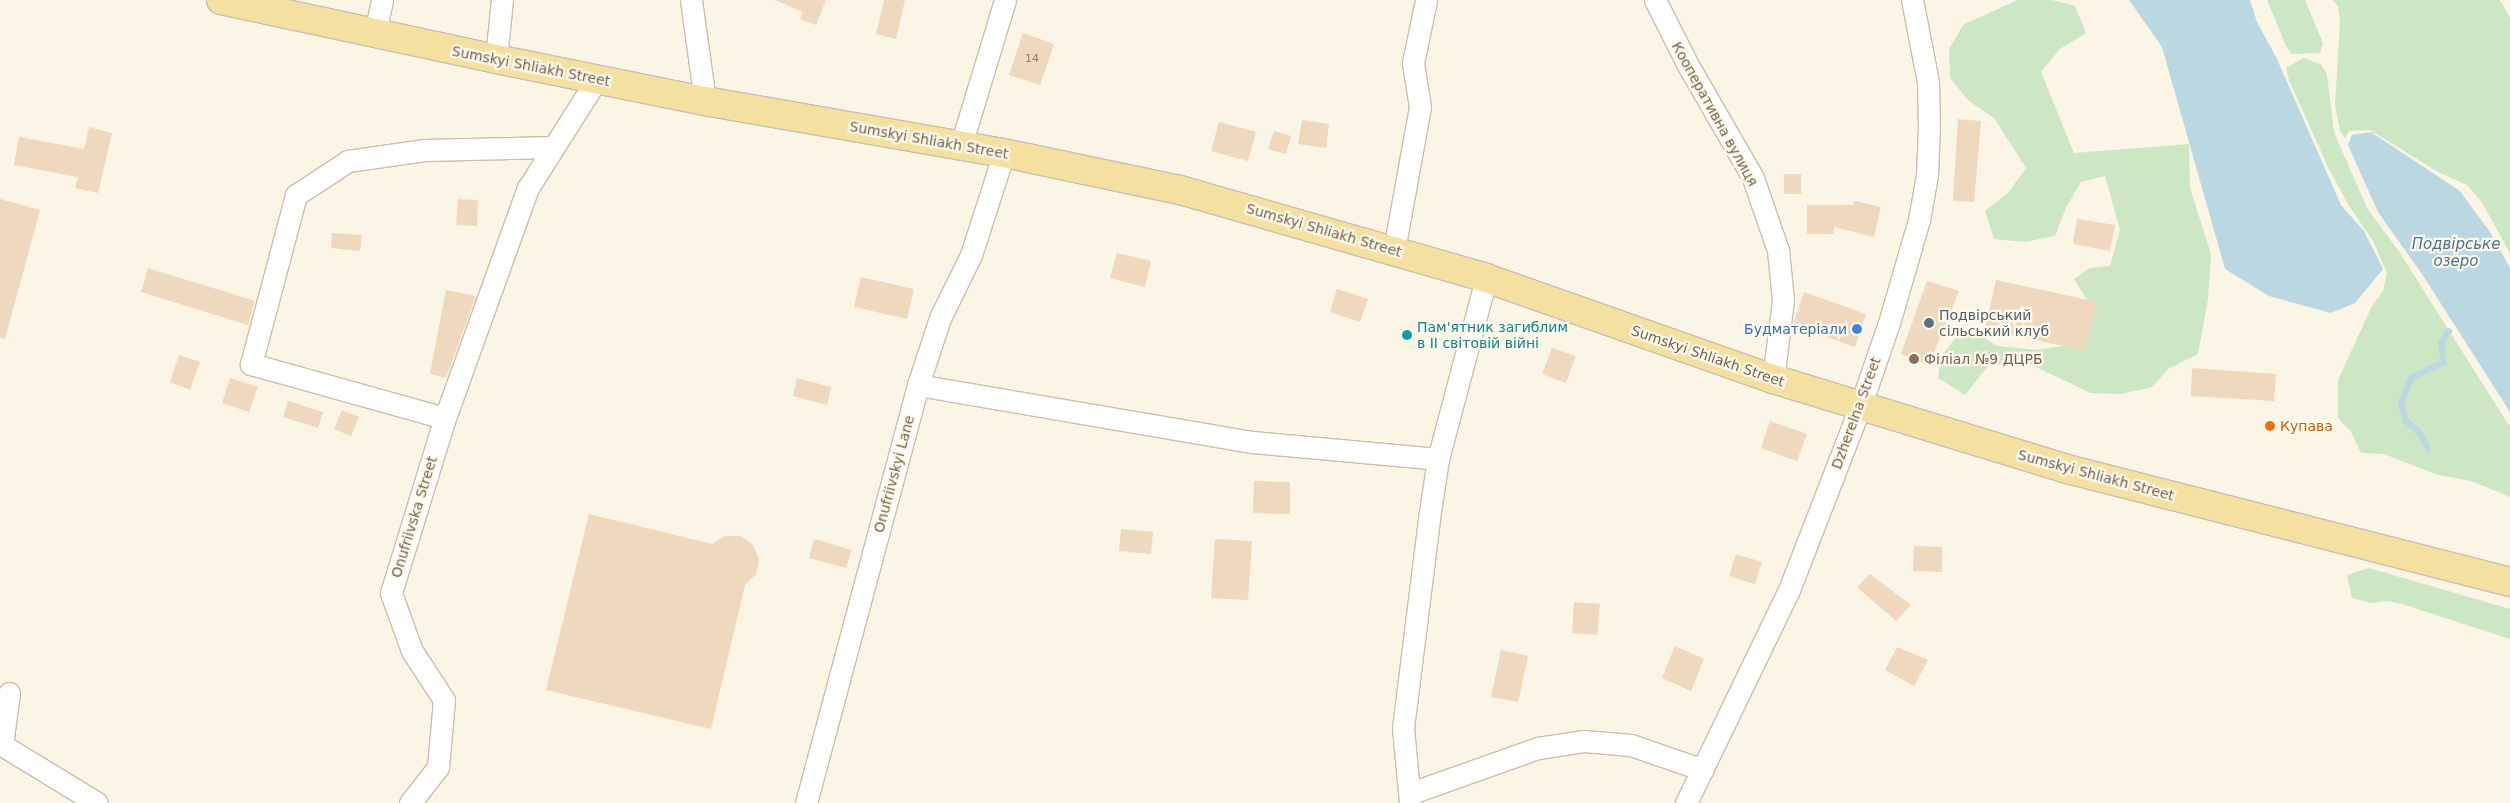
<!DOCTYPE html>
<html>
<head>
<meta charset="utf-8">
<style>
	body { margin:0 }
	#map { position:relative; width:2510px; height:803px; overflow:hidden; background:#faf5e5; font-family:"DejaVu Sans",sans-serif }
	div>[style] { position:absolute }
	.green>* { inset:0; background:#cde7c4 }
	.water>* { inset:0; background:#bbd7e2 }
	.stream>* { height:6px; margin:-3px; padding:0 3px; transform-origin:3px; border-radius:3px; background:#bbd7e2 }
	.building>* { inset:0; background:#eed8be }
	.roads { filter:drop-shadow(1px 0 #cbbeac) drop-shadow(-1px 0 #cbbeac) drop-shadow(0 1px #cbbeac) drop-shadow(0 -1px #cbbeac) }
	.minor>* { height:21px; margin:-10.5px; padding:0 10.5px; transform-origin:10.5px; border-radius:10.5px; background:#fff }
	.primary>* { height:28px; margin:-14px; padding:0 14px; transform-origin:14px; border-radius:14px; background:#f4e1a2 }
	.dots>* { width:14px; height:14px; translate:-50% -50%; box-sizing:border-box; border:2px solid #fef9ea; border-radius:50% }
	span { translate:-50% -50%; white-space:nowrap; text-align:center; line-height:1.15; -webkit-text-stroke:4.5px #fef9ea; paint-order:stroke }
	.number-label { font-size:11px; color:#907c68 }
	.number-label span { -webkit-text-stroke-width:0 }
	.street-label { font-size:14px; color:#715e4c }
	.service-label { font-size:14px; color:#4e5e75 }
	.left { translate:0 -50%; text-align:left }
	.culture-label { font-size:14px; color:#0d838f }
	.shop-label { font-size:14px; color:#366cbe }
	.right { translate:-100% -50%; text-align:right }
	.education-label { font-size:14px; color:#785e54 }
	.food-label { font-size:14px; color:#c56008 }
	.water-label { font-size:15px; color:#4b768a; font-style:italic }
</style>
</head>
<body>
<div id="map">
	<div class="green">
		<i style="clip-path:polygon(2018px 0,2052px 0,2075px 6px,2086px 33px,2060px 49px,2041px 72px,2074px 153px,2189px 144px,2190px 188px,2211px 254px,2208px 299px,2198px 354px,2168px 369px,2152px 387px,2121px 394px,2091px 393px,2025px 362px,1988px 366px,1965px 395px,1938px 378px,1941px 357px,1956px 337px,1977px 333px,1997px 346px,2036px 350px,2074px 344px,2086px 298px,2074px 279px,2090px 268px,2110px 266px,2120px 230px,2105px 176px,2081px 182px,2066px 208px,2055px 236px,2025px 242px,1994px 239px,1985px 211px,2008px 193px,2026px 168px,1994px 118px,1969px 101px,1950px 78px,1949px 49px,1964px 24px)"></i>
		<i style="clip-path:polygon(2267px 0,2305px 0,2323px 43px,2320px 53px,2292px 54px,2286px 46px)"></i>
		<i style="clip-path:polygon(2333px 0,2500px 0,2510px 18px,2510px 253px,2481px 201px,2467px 185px,2438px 172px,2370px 130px,2349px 131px,2345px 138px,2340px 131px,2335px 105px,2340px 21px,2338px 7px)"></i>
		<i style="clip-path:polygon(2304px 58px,2322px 65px,2327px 75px,2334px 132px,2367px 208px,2400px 253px,2510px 427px,2510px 497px,2471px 481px,2438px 475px,2384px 454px,2361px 453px,2351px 432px,2338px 418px,2338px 380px,2371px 308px,2383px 291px,2387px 273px,2373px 241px,2349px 206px,2327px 165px,2289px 80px,2286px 68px)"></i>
		<i style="clip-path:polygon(2369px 568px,2510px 609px,2510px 639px,2402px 604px,2387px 601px,2372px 603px,2352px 598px,2347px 575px)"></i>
	</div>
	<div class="water">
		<i style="clip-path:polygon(2129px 0,2250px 0,2257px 22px,2276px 57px,2341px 205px,2364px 231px,2383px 269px,2355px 303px,2331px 313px,2269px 296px,2225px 269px,2162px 47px)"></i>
		<i style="clip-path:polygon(2371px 132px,2460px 191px,2490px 232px,2510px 268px,2510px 412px,2422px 274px,2378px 212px,2348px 145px,2352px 135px)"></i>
	</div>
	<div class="stream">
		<i style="left:2428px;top:449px;width:18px;rotate:-117deg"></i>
		<i style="left:2420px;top:433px;width:18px;rotate:-139deg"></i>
		<i style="left:2406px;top:421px;width:19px;rotate:-106deg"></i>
		<i style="left:2401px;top:403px;width:27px;rotate:-68deg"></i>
		<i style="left:2411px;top:378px;width:37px;rotate:-26deg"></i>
		<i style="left:2444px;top:362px;width:18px;rotate:-99deg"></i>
		<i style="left:2441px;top:344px;width:15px;rotate:-58deg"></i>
	</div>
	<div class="building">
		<i style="clip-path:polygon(775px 0,826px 0,816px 25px,800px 19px,803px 12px)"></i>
		<i style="clip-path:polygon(884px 0,905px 0,896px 39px,876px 34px)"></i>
		<i style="clip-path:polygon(1023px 33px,1054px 44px,1040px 85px,1009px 75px)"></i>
		<i style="clip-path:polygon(1958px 119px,1981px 121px,1974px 202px,1953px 201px)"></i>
		<i style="clip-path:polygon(1302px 120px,1329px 124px,1326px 148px,1298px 144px)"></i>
		<i style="clip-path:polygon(1219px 122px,1256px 132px,1248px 161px,1211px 151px)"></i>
		<i style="clip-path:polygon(89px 127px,112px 133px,98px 193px,75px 188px,78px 177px,14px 165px,19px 137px,84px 149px)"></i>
		<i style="clip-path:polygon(1274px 131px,1291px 136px,1286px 154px,1268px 149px)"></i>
		<i style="clip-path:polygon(1784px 174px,1801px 174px,1801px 194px,1784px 194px)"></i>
		<i style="clip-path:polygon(0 199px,40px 210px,5px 339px,0 338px)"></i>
		<i style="clip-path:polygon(458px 199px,478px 200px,477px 226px,456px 225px)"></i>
		<i style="clip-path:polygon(1855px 201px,1881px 207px,1874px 237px,1834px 227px,1834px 234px,1807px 234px,1807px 205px,1853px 205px)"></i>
		<i style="clip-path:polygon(2077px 219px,2115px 225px,2110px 251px,2073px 244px)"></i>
		<i style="clip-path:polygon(332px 233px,362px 235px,360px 251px,331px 248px)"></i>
		<i style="clip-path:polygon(1117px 253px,1151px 261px,1145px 287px,1110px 278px)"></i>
		<i style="clip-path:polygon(148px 268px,255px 301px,248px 325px,141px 292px)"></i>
		<i style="clip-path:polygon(861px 277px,914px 289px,907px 319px,854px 307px)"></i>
		<i style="clip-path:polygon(1996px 280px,2097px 302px,2086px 351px,1985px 329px)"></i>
		<i style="clip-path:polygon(1927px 281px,1959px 291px,1929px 365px,1901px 354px)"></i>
		<i style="clip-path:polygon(1337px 289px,1368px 299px,1360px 322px,1330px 312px)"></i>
		<i style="clip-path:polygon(446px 290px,476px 296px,446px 378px,430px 374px)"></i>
		<i style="clip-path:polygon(1804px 292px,1866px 314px,1855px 347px,1793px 325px)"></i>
		<i style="clip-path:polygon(1552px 348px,1576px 356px,1566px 383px,1542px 374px)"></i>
		<i style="clip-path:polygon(179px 355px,200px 362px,190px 390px,170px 382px)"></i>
		<i style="clip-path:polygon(2192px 368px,2276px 374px,2274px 401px,2191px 396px)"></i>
		<i style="clip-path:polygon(230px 378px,258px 387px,249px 412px,222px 403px)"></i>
		<i style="clip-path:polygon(797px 378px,831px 387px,827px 405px,793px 396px)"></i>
		<i style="clip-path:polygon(288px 401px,323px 412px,318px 428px,283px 417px)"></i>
		<i style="clip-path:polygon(342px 410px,359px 417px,351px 436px,334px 429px)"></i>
		<i style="clip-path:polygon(1770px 421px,1807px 434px,1797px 461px,1761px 448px)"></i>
		<i style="clip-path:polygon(1254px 481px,1290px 482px,1290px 514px,1253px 513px)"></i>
		<i style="clip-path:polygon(589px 514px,712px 544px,725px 536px,741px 536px,753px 545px,759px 559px,756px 574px,745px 585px,711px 729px,546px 690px)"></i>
		<i style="clip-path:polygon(1121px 529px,1153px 532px,1151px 554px,1119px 551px)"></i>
		<i style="clip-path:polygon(814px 539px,852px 550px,846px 568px,809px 558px)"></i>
		<i style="clip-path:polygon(1215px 539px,1252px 541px,1248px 600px,1211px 598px)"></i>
		<i style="clip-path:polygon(1914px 546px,1942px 547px,1942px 572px,1913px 571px)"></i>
		<i style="clip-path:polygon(1736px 554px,1762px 562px,1755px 584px,1729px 576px)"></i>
		<i style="clip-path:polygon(1870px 574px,1911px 605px,1896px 621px,1857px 587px)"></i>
		<i style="clip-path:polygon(1574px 602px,1600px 604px,1597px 635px,1572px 633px)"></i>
		<i style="clip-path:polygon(1675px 646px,1704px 659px,1691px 691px,1662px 678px)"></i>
		<i style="clip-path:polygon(1897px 647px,1928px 660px,1914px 686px,1885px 670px)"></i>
		<i style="clip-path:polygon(1501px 650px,1528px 656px,1518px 702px,1491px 697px)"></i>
	</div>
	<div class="roads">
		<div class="minor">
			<i style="left:691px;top:0;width:102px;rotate:82.1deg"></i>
			<i style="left:1655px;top:0;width:75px;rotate:63.1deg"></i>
			<i style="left:1689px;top:67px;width:128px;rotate:60deg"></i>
			<i style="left:1753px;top:178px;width:76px;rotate:70.9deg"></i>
			<i style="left:1778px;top:250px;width:50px;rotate:84.3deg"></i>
			<i style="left:1783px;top:300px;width:80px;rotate:97.2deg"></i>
			<i style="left:375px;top:33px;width:34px;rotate:-78deg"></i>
			<i style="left:496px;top:59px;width:59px;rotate:-84.2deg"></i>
			<i style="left:961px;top:145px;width:152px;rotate:-73.1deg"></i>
			<i style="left:554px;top:147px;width:129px;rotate:178.7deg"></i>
			<i style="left:425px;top:150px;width:78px;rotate:171.9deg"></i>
			<i style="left:348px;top:161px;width:62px;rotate:146.8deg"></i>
			<i style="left:296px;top:195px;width:175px;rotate:104.9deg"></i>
			<i style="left:251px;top:364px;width:201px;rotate:15.6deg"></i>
			<i style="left:445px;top:418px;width:245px;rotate:-70.2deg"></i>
			<i style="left:528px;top:188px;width:129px;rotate:-57.7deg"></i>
			<i style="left:1394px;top:250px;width:145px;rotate:-79.7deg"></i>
			<i style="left:1420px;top:107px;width:45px;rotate:-99deg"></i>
			<i style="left:1413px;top:63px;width:64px;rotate:-78.3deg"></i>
			<i style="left:918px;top:385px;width:339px;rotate:9.7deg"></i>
			<i style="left:1252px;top:442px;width:187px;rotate:5.2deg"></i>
			<i style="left:9px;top:693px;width:52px;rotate:97.7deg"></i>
			<i style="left:2px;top:745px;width:111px;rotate:31.4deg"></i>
			<i style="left:1411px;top:793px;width:135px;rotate:-19.5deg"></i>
			<i style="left:1538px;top:748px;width:47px;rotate:-8.7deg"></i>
			<i style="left:1584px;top:741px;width:47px;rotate:4.9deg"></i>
			<i style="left:1631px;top:745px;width:76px;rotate:19.1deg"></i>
			<i style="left:410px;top:803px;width:46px;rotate:-52.1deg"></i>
			<i style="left:438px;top:767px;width:67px;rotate:-84.9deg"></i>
			<i style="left:444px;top:700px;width:59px;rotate:-123.1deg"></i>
			<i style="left:412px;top:651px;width:62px;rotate:-109.9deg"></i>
			<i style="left:391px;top:593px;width:183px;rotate:-72.9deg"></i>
			<i style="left:806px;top:803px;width:433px;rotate:-75deg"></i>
			<i style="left:918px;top:385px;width:71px;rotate:-71.8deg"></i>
			<i style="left:940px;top:318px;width:70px;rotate:-63.8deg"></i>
			<i style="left:971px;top:255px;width:107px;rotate:-72.1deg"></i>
			<i style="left:1410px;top:803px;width:75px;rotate:-95.3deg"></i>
			<i style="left:1403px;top:728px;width:212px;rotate:-82.9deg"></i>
			<i style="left:1429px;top:518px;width:60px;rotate:-81.3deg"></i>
			<i style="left:1438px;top:459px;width:187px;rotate:-75.1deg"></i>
			<i style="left:1686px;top:803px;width:237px;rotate:-64.2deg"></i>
			<i style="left:1789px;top:590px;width:196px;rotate:-68.8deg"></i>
			<i style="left:1860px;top:407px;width:89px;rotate:-71deg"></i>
			<i style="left:1889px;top:323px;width:107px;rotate:-73.8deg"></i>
			<i style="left:1919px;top:220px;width:46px;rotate:-79.9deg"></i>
			<i style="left:1927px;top:175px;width:47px;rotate:-87.6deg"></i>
			<i style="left:1929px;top:128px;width:46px;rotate:-91.2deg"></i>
			<i style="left:1928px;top:82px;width:84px;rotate:-101deg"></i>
		</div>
		<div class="primary">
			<i style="left:221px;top:0;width:281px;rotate:12.1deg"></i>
			<i style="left:496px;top:59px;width:213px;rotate:11.4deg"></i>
			<i style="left:705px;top:101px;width:303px;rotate:9.9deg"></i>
			<i style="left:1004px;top:153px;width:180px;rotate:11.9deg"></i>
			<i style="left:1180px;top:190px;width:318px;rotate:16deg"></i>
			<i style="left:1486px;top:278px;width:304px;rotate:19.4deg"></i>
			<i style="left:1773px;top:379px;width:307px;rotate:17deg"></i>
			<i style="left:2067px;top:469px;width:457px;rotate:14.3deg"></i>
		</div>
	</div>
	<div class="dots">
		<i style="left:1929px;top:323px;background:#5c6f8a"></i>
		<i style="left:1857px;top:329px;background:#3f7fe0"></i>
		<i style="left:1407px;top:335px;background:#0f9aa8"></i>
		<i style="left:1914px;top:359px;background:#8d6e63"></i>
		<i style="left:2270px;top:426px;background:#e8710a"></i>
	</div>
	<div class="number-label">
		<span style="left:1032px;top:59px">14</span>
	</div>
	<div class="street-label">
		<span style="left:531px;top:66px;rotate:11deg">Sumskyi Shliakh Street</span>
		<span style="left:1715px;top:114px;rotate:61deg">Кооперативна вулиця</span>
		<span style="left:929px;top:140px;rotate:10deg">Sumskyi Shliakh Street</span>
		<span style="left:1324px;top:230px;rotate:16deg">Sumskyi Shliakh Street</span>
		<span style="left:1708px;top:356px;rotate:19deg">Sumskyi Shliakh Street</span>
		<span style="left:1856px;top:413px;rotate:-70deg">Dzherelna Street</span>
		<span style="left:894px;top:474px;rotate:-75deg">Onufriivskyi Lane</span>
		<span style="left:2096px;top:475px;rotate:15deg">Sumskyi Shliakh Street</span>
		<span style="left:414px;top:517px;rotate:-73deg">Onufriivska Street</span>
	</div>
	<div class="service-label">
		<span class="left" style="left:1939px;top:323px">Подвірський<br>сільський клуб</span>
	</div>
	<div class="culture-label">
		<span class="left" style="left:1417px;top:335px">Пам'ятник загиблим<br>в II світовій війні</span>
	</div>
	<div class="shop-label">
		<span class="right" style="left:1847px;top:329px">Будматеріали</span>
	</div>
	<div class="education-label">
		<span class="left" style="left:1924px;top:359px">Філіал №9 ДЦРБ</span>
	</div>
	<div class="food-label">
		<span class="left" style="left:2280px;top:426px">Купава</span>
	</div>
	<div class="water-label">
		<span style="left:2456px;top:253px">Подвірське<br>озеро</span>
	</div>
</div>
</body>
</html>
